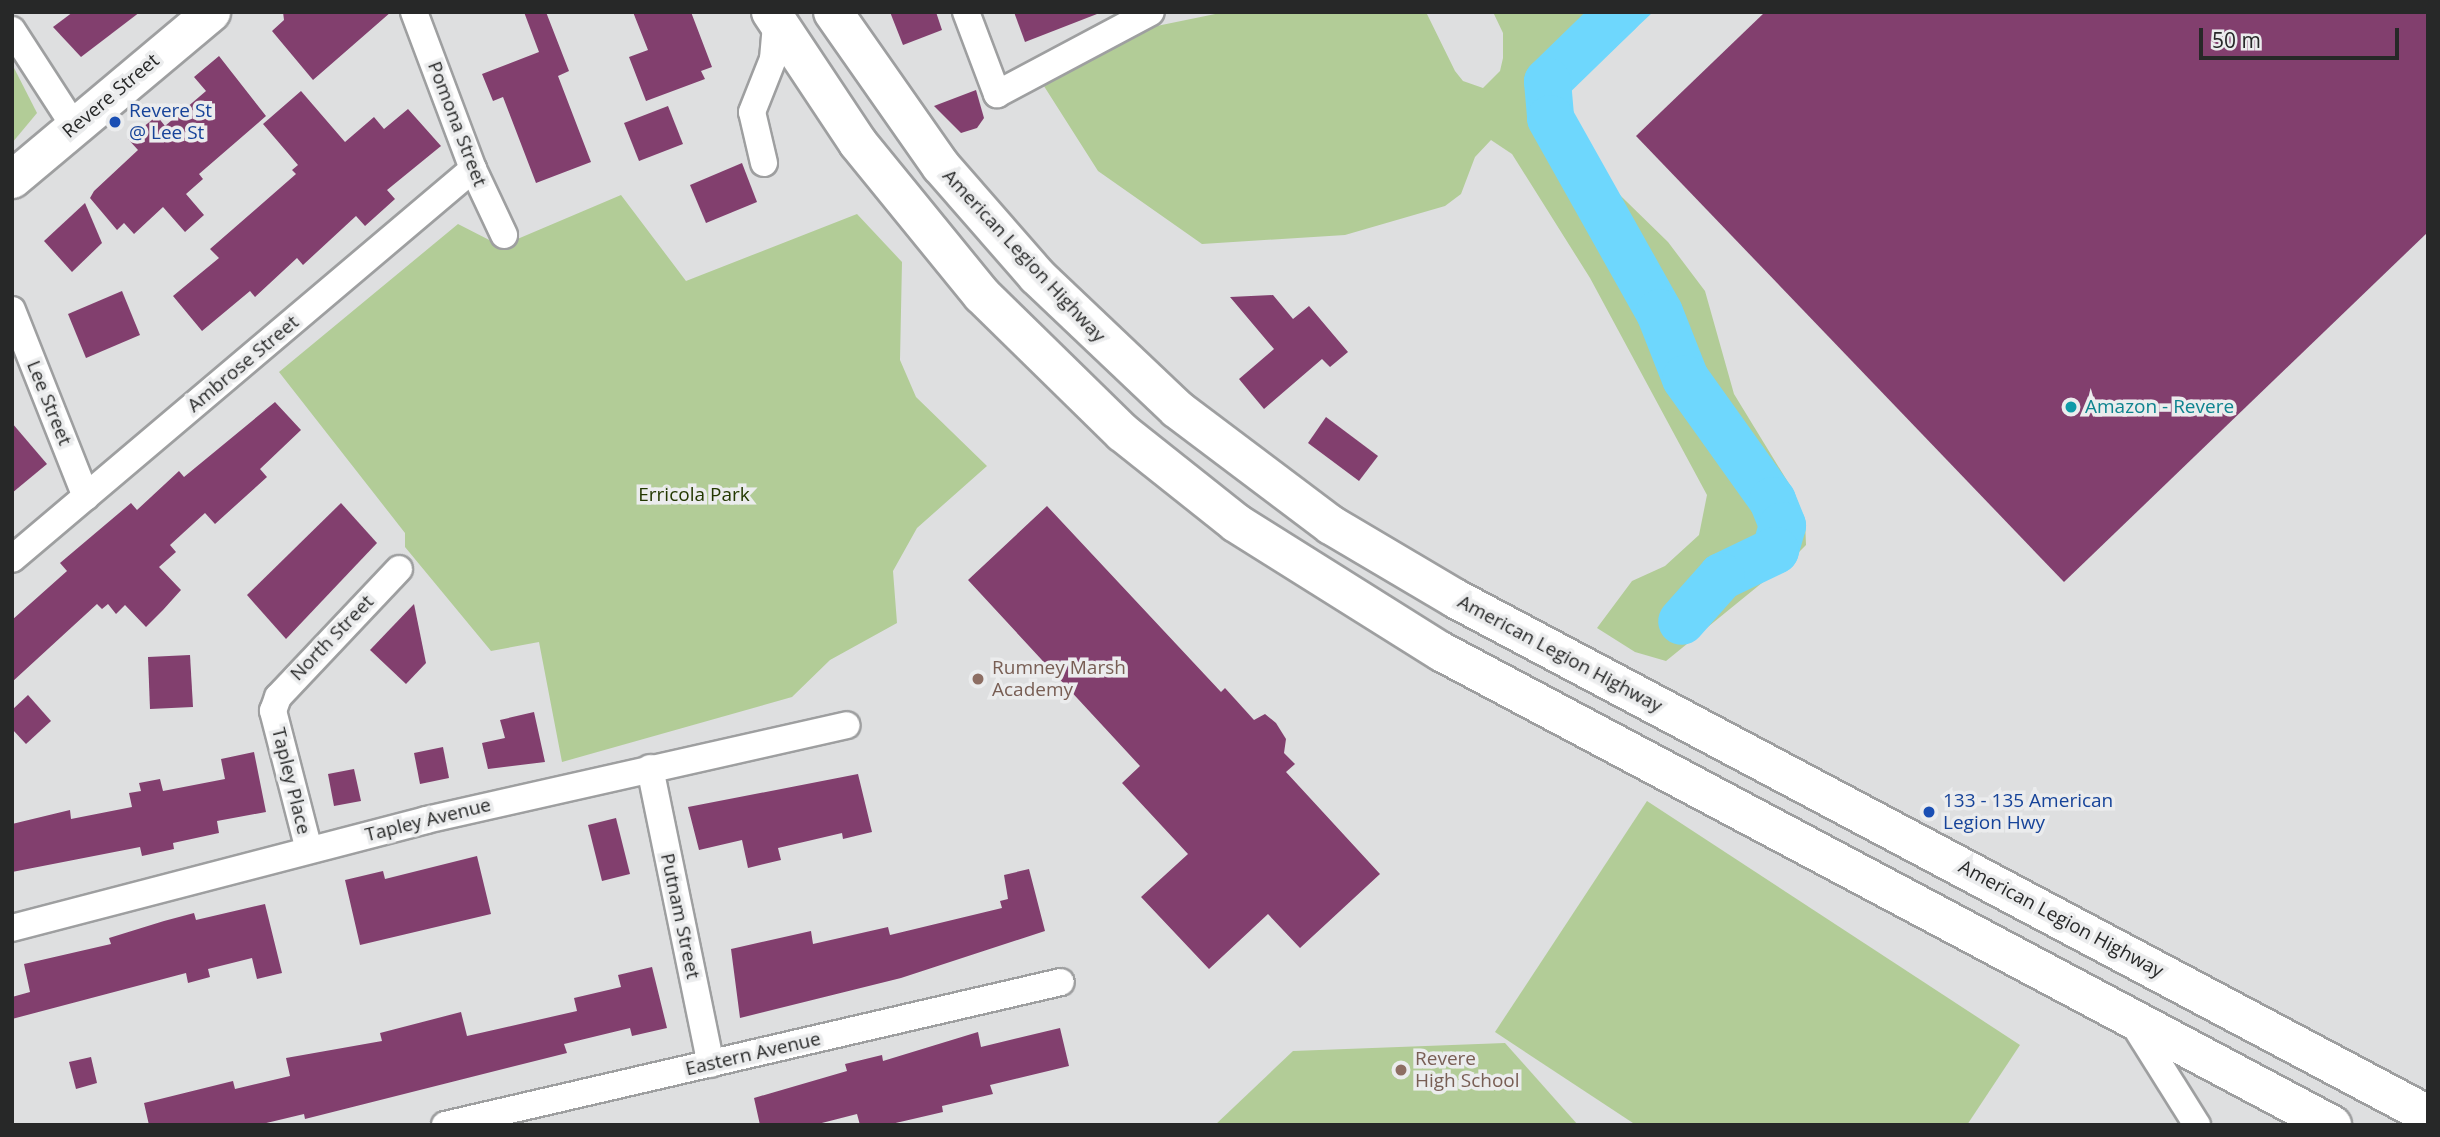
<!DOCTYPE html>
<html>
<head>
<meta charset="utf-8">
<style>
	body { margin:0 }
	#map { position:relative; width:2440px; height:1137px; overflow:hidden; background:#dedfe0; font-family:"Open Sans",sans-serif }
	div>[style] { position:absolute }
	.green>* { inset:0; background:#b2cc97 }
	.water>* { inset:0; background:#6ed7fd }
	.river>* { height:47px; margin:-23.5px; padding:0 23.5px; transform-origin:23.5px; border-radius:23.5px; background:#6ed7fd }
	.building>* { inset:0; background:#823f6e }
	.roads { filter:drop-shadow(2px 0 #9e9fa0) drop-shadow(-2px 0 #9e9fa0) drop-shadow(0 2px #9e9fa0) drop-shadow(0 -2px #9e9fa0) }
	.street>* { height:26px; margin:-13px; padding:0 13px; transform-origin:13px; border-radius:13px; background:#fff }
	.secondary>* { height:37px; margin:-18.5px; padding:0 18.5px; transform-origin:18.5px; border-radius:18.5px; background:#fff }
	.highway>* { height:38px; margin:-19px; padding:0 19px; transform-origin:19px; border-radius:19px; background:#fff }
	.dots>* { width:19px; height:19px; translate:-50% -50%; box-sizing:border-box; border:4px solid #ebeced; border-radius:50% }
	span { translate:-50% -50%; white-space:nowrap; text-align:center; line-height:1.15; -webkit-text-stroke:7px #ebeced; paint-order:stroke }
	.street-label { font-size:19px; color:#272828 }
	.transit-label { font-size:19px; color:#164399 }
	.left { translate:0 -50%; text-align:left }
	.culture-label { font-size:19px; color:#0d838f }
	.park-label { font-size:19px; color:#233800 }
	.education-label { font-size:19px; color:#785e54 }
	.frame { position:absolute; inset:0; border:14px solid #272828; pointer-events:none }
	.scale { position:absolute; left:2199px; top:28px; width:200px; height:32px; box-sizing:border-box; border:4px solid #272828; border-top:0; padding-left:9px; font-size:21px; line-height:24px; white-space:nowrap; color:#272828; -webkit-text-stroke:5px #ebeced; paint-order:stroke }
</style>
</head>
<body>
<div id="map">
	<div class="green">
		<i style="clip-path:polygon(1225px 12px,1426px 12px,1455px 71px,1463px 81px,1483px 88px,1500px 71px,1503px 58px,1503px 33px,1493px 12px,1597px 12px,1573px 25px,1557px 48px,1541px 56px,1544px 82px,1566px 94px,1564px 117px,1584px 160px,1668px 242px,1705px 291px,1734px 394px,1794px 492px,1805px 520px,1806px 545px,1795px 556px,1666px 661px,1635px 652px,1597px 628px,1632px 581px,1665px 566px,1699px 535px,1707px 495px,1590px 278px,1512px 154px,1491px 140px,1475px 157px,1461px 194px,1445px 206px,1345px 235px,1202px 244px,1098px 171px,1042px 83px,1142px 29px)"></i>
		<i style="clip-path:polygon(12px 64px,37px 113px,12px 143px)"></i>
		<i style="clip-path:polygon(621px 195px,686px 281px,857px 214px,902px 262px,900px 360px,916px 397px,987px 466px,917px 528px,893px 571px,897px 623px,830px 660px,792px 697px,562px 762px,539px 642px,491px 651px,405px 547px,405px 533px,279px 372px,458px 224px,501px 246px)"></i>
		<i style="clip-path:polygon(1647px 801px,2020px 1045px,1967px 1125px,1636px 1125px,1495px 1032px)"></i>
		<i style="clip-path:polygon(1505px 1043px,1578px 1125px,1215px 1125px,1293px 1051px)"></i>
	</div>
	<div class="water">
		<i style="clip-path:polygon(1597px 12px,1653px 12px,1566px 94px,1544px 82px,1539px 76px,1541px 56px,1557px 48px,1573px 25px)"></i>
	</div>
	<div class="river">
		<i style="left:1618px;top:12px;width:99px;rotate:135.8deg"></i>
		<i style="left:1547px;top:81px;width:37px;rotate:85deg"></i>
		<i style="left:1550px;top:118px;width:223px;rotate:60.7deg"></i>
		<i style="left:1659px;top:312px;width:71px;rotate:68.5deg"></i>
		<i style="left:1685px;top:378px;width:150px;rotate:54.5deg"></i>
		<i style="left:1772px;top:500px;width:27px;rotate:68deg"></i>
		<i style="left:1782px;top:525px;width:26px;rotate:106deg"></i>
		<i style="left:1775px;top:550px;width:60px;rotate:154.3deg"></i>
		<i style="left:1721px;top:576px;width:60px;rotate:131.6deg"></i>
	</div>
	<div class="building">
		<i style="clip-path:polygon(73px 12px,140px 12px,81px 57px,53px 27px)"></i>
		<i style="clip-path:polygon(283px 12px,391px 12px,313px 80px,272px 31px,284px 20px)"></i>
		<i style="clip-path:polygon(524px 12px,546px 12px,569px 71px,558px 76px,591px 162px,536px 183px,503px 97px,493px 101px,482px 74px,539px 52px)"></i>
		<i style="clip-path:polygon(633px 12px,691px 12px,712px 67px,701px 71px,705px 79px,646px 101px,629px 57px,648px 50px)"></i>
		<i style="clip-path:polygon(890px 12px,936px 12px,942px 30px,903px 45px)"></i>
		<i style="clip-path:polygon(1014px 12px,1097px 12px,1097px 14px,1025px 42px)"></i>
		<i style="clip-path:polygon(1765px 12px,2428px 12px,2428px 232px,2064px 582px,1636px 136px)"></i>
		<i style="clip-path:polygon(219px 56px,266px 116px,199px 174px,203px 179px,186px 194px,204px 215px,185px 232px,163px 207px,134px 234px,124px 223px,117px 230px,90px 198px,94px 191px,138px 150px,128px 139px,157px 116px,165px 126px,206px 91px,194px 77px)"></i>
		<i style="clip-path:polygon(976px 90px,984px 118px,977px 128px,961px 133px,934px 106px)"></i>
		<i style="clip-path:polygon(301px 91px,345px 142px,374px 117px,384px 129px,408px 109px,441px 146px,387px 190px,395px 199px,365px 226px,356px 216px,303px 265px,297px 258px,255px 297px,250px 291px,202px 331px,173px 296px,219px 258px,210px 249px,296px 174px,292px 170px,298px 165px,263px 124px)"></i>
		<i style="clip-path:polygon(668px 106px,683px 144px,639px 161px,624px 123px)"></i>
		<i style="clip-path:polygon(742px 163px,757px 202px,706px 223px,690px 185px)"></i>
		<i style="clip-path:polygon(85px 203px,102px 243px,72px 272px,44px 241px)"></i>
		<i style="clip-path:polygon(122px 291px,140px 335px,86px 358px,68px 314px)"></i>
		<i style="clip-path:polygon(1273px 295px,1293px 319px,1309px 306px,1348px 352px,1330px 367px,1322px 359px,1264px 409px,1239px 379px,1274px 349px,1230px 297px)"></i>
		<i style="clip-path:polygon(275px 402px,301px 430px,260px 469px,267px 477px,215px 524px,205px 513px,170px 545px,176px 552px,159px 567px,181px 590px,163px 610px,146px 627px,125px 605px,116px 614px,108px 604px,102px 609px,97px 604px,12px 682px,12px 620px,67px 571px,60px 563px,131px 503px,137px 510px,179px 471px,184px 477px)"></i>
		<i style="clip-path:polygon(1326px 417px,1378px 456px,1359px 481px,1308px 443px)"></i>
		<i style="clip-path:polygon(12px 423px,47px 464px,12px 493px)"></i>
		<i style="clip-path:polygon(341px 503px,377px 543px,286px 639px,247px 595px)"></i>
		<i style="clip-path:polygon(1047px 506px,1221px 692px,1225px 688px,1254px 720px,1265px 714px,1276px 723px,1286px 739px,1284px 753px,1295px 764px,1286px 772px,1380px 874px,1300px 948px,1268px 914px,1209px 969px,1141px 897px,1188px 854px,1122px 783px,1140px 766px,968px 580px)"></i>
		<i style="clip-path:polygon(414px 604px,426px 663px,406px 684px,370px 650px)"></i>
		<i style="clip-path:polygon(190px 655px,193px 707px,150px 709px,148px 657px)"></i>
		<i style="clip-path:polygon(28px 695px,51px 721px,26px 744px,12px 729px,12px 710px)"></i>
		<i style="clip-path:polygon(534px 712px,545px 762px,488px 769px,482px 743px,505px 738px,500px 720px)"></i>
		<i style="clip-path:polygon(443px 747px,449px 778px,420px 784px,414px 753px)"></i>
		<i style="clip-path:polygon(254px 752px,266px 812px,217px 821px,219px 833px,173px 843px,174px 849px,142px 856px,140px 847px,12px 872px,12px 824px,70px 810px,71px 819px,132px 807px,129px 793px,141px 791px,139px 783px,160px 779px,163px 791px,225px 779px,221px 759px)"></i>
		<i style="clip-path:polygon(354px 769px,361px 801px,334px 806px,328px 774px)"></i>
		<i style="clip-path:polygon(858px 774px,872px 832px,843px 839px,842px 833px,778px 848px,781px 860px,748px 868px,742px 840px,699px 850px,688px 807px)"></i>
		<i style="clip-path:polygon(616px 818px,630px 874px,602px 881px,588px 825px)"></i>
		<i style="clip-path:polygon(477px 856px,491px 914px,360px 945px,345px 880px,383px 871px,385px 879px)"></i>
		<i style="clip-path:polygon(1029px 869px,1045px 931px,901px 978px,740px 1018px,731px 949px,811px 931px,813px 944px,888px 927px,890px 935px,1002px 908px,1000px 901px,1008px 899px,1004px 875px)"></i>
		<i style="clip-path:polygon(265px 904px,282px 973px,257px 979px,252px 958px,208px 969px,210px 977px,188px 983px,186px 973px,12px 1019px,12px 997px,30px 992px,24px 964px,111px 944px,109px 938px,164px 921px,194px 913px,196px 920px)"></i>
		<i style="clip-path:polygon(652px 967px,667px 1028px,632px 1036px,630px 1028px,564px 1044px,567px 1053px,305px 1119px,304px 1114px,258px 1125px,149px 1125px,144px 1103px,233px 1081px,235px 1089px,290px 1076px,286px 1058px,382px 1041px,380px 1033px,461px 1012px,467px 1036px,577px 1011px,574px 998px,621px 987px,618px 975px)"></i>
		<i style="clip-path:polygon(1060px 1028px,1069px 1066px,990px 1085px,993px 1094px,942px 1106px,943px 1112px,887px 1125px,860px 1125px,857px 1114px,814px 1125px,760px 1125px,754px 1098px,847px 1071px,845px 1064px,882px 1055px,883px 1061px,978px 1032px,981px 1047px)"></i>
		<i style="clip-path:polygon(91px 1057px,97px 1083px,76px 1089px,69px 1062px)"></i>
	</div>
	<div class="roads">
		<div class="street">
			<i style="left:414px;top:12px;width:168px;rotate:69.4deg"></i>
			<i style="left:473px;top:169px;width:73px;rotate:64.8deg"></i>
			<i style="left:966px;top:12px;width:88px;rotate:69.3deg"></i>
			<i style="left:997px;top:94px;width:174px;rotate:-28deg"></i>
			<i style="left:12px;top:30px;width:114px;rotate:57.1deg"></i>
			<i style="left:764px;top:163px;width:52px;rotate:-103.2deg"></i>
			<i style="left:752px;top:112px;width:57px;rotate:-68.4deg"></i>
			<i style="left:773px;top:59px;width:37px;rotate:-85deg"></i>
			<i style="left:12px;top:310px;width:201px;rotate:68.4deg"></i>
			<i style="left:12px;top:559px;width:604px;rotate:-40.23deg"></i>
			<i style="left:650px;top:768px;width:302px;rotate:78.4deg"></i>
			<i style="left:309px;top:850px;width:144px;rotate:-104.5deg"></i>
			<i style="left:273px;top:711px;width:15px;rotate:-70deg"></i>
			<i style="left:278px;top:697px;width:176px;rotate:-46.6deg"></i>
			<i style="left:12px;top:928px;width:428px;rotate:-14.6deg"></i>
			<i style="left:426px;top:820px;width:431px;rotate:-12.7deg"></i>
			<i style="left:2135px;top:1026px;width:117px;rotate:57.9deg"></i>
			<i style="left:445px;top:1125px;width:632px;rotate:-13.07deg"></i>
		</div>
		<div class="secondary">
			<i style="left:12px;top:179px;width:260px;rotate:-40deg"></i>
		</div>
		<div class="highway">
			<i style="left:771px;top:12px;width:157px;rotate:56.4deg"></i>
			<i style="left:858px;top:143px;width:196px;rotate:50.8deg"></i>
			<i style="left:982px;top:295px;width:197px;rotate:44.4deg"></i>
			<i style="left:1123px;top:433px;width:144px;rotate:38.5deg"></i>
			<i style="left:1236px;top:523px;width:243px;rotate:32.1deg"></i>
			<i style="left:1442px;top:652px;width:1008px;rotate:27.99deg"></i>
			<i style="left:833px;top:12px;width:188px;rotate:55deg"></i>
			<i style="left:941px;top:166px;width:146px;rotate:48.9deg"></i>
			<i style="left:1037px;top:276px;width:193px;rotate:43.5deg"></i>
			<i style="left:1177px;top:409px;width:193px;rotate:37deg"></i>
			<i style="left:1331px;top:525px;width:145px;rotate:30.6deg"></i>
			<i style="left:1456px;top:599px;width:1100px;rotate:27.96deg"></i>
		</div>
	</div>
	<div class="dots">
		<i style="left:115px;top:122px;background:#1a4fb4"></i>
		<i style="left:2071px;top:407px;background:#0f9aa8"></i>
		<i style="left:978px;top:679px;background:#8d6e63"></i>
		<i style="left:1929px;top:812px;background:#1a4fb4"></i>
		<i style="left:1401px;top:1070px;background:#8d6e63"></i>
	</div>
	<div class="street-label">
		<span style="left:111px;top:96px;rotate:-40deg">Revere Street</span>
		<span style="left:457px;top:124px;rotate:69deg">Pomona Street</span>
		<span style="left:1024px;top:256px;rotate:47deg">American Legion Highway</span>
		<span style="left:243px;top:364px;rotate:-40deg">Ambrose Street</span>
		<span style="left:49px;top:403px;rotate:68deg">Lee Street</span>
		<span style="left:332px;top:638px;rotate:-46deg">North Street</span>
		<span style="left:1560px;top:654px;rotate:28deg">American Legion Highway</span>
		<span style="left:291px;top:781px;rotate:76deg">Tapley Place</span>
		<span style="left:428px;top:820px;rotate:-14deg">Tapley Avenue</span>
		<span style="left:680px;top:916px;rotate:78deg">Putnam Street</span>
		<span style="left:2061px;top:919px;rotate:28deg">American Legion Highway</span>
		<span style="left:753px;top:1054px;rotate:-13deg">Eastern Avenue</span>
	</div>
	<div class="transit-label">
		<span class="left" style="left:129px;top:122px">Revere St<br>@ Lee St</span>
		<span class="left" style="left:1943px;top:812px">133 - 135 American<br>Legion Hwy</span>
	</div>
	<div class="culture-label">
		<span class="left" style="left:2085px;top:407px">Amazon - Revere</span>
	</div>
	<div class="park-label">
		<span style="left:694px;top:495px">Erricola Park</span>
	</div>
	<div class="education-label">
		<span class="left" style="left:992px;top:679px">Rumney Marsh<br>Academy</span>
		<span class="left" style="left:1415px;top:1070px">Revere<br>High School</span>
	</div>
	<div class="frame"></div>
	<div class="scale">50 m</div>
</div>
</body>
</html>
